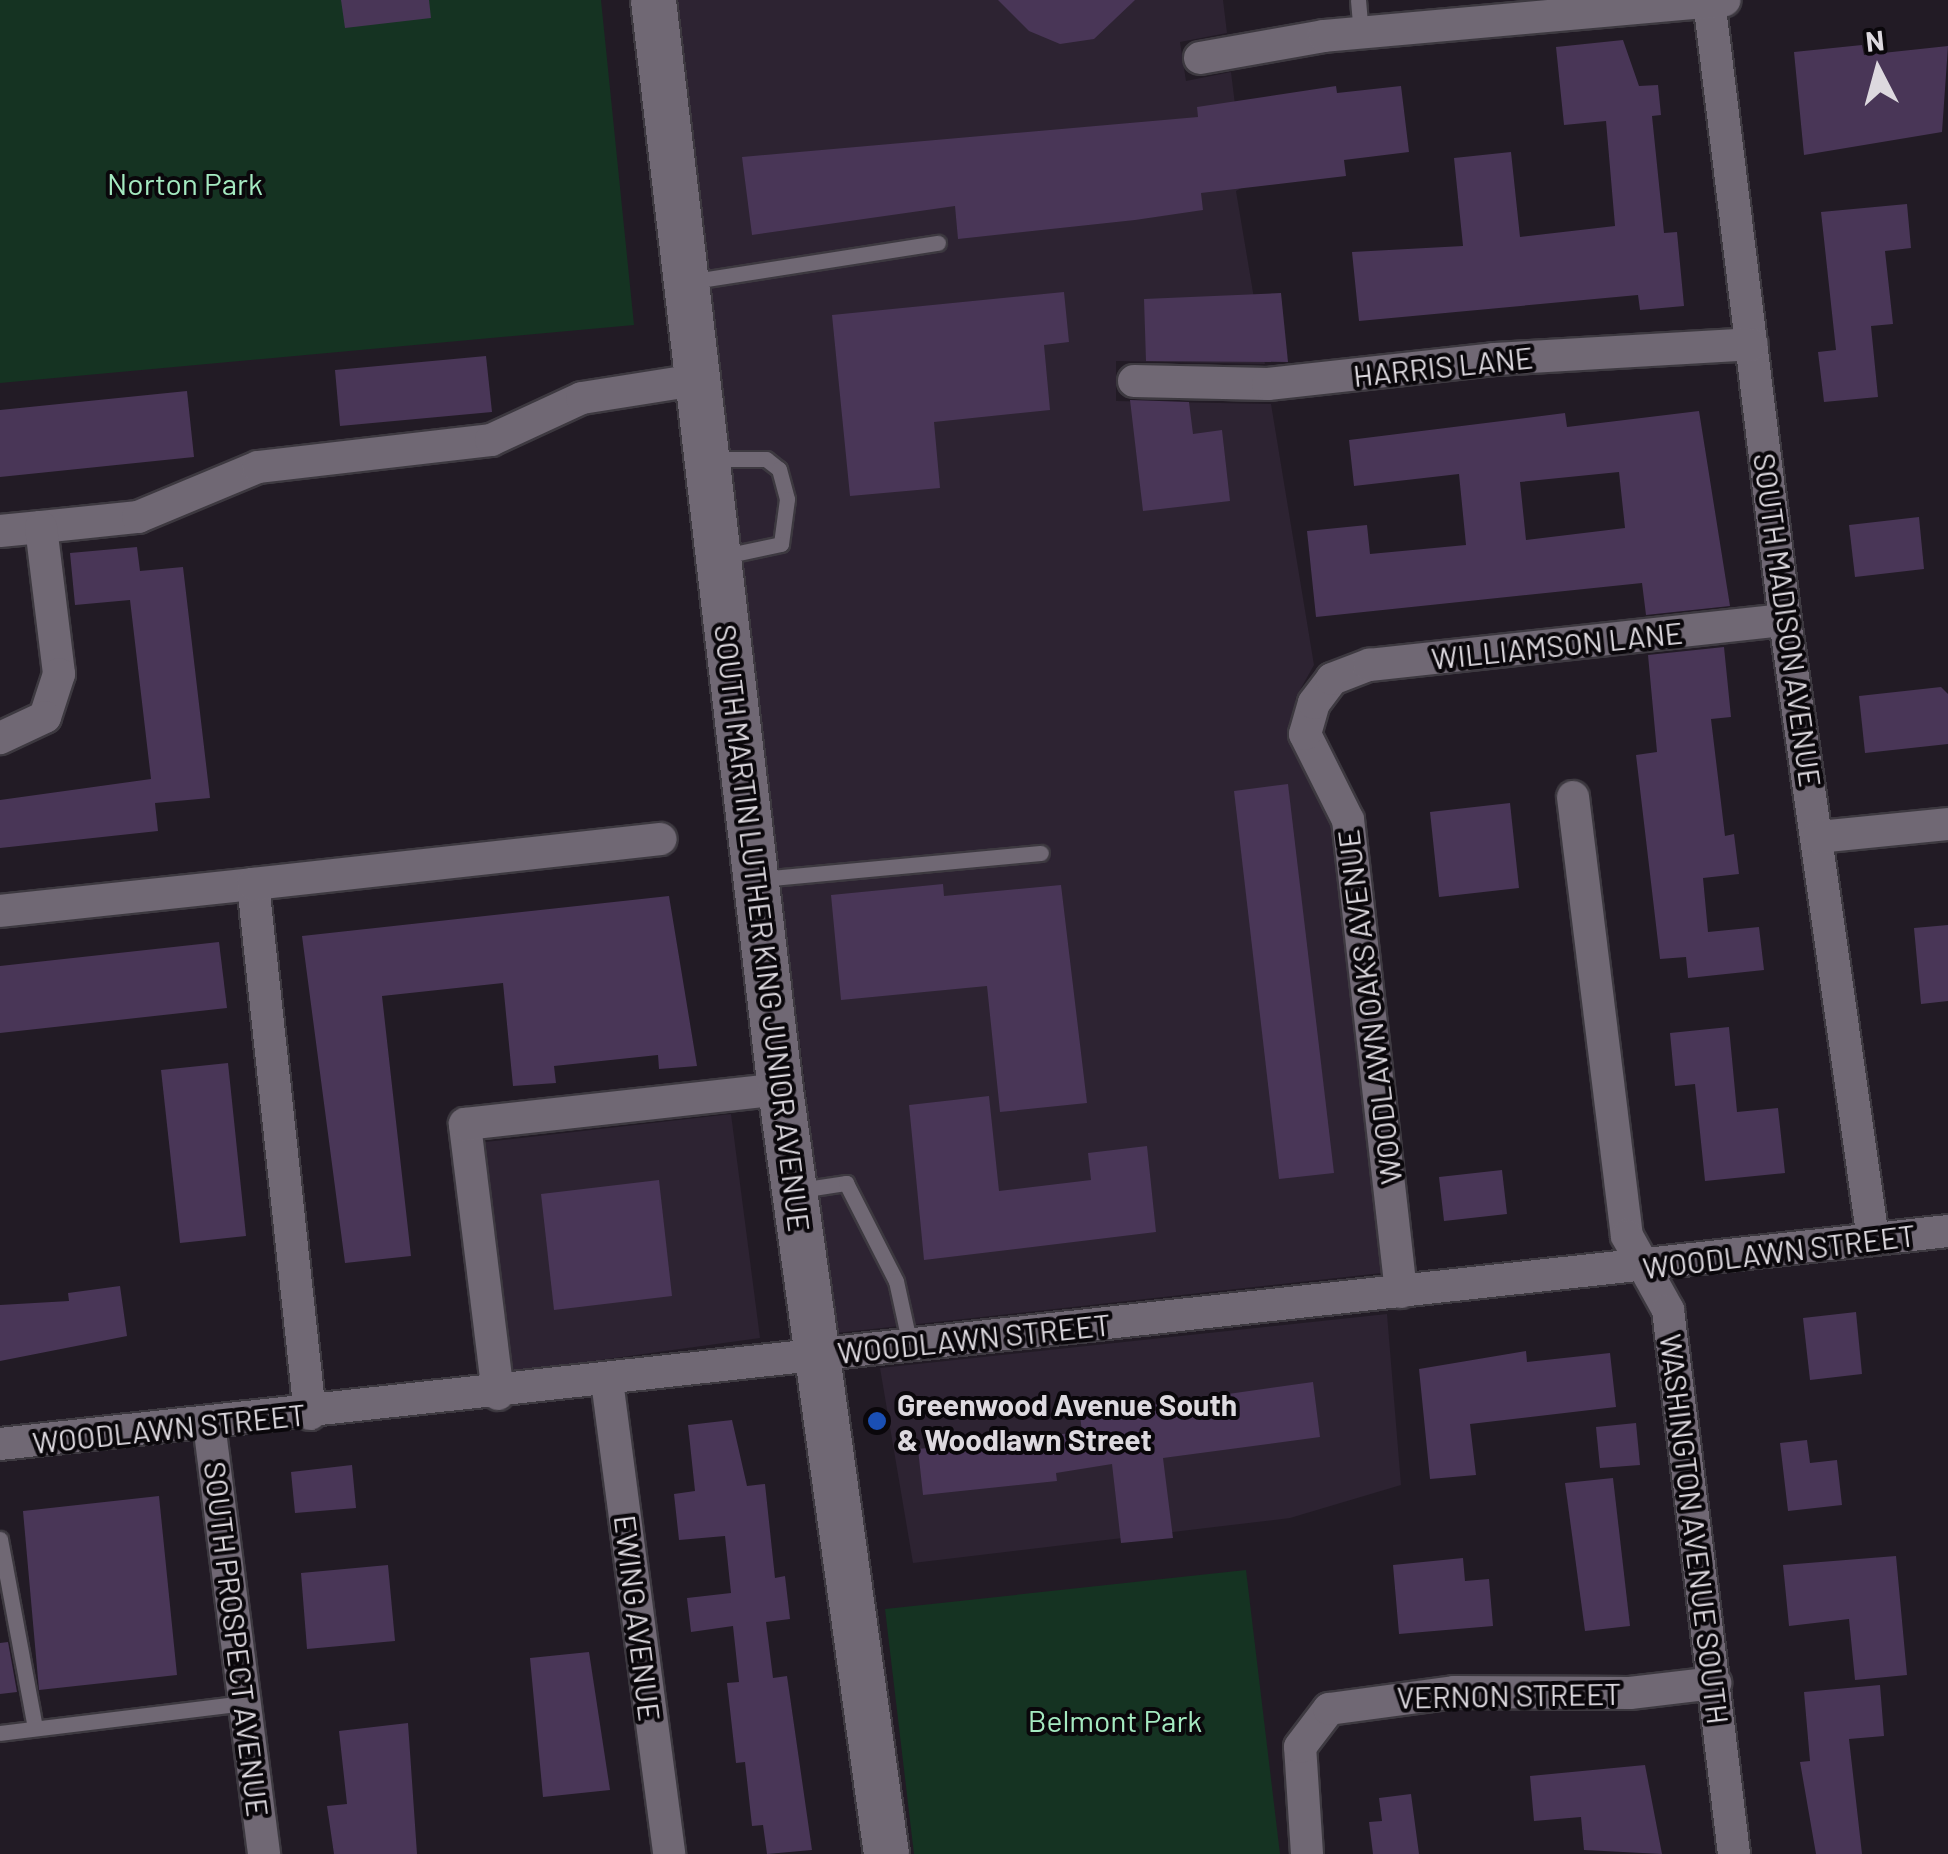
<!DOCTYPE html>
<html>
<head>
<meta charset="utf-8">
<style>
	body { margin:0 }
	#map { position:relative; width:1948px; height:1854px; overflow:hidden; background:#221b25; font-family:Barlow,sans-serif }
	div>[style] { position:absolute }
	.built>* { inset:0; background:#2d2332 }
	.green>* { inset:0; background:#153322 }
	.building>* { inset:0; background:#493657 }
	.roads { filter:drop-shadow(2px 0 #3d3940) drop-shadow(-2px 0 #3d3940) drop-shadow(0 2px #3d3940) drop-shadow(0 -2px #3d3940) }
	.lane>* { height:15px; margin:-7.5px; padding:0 7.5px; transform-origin:7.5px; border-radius:7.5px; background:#706874 }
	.street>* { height:32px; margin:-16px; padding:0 16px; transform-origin:16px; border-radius:16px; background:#706874 }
	.secondary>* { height:45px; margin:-22.5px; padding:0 22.5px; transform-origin:22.5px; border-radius:22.5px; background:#706874 }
	.dots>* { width:28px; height:28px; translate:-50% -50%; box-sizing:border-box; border:5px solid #0a070b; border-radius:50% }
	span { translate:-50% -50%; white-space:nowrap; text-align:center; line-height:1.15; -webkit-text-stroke:8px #0a070b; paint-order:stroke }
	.park-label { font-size:30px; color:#a5eac1 }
	.street-label { font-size:30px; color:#ddd9df }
	.poi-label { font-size:30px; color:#ddd9df; font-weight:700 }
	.left { translate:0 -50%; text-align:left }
	.north { position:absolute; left:1828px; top:20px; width:100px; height:100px; -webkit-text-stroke:8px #0a070b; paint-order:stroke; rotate:354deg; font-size:28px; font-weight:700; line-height:40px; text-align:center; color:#ddd9df }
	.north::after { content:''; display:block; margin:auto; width:35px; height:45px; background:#ddd9df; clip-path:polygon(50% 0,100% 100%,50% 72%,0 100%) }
</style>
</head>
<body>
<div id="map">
	<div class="built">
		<i style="clip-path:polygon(670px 0,1223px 0,1227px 33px,1180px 42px,1186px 81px,1231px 72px,1245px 186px,1236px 191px,1265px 364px,1116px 361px,1116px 401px,1271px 404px,1314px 665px,1296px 697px,1289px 742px,1331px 824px,1382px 1273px,836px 1333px)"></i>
		<i style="clip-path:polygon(731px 1114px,760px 1338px,513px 1372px,485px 1142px)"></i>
		<i style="clip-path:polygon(1387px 1314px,1401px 1485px,1290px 1518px,913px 1563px,880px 1368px)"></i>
	</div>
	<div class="green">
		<i style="clip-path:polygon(0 0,601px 0,634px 325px,0 383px)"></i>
		<i style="clip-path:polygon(1246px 1570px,1280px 1854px,914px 1854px,885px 1609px)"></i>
	</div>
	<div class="building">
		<i style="clip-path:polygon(341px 0,429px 0,431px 18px,345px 28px)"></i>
		<i style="clip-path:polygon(998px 0,1135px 0,1094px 39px,1060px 44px,1029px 31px)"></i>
		<i style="clip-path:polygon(1623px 40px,1639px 86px,1658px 85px,1661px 115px,1652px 116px,1664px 233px,1677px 232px,1684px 306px,1640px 310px,1638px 295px,1359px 321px,1352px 252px,1463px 246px,1454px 158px,1511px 152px,1520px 237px,1615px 226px,1606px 121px,1564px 125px,1556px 47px)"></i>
		<i style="clip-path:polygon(1862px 45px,1864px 55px,1948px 46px,1942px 132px,1804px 155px,1794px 52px)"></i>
		<i style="clip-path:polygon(1336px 86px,1337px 93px,1401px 86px,1409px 152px,1344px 160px,1346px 176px,1201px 193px,1203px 210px,1135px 220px,958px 239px,955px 206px,752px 235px,742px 157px,1198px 117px,1197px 107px)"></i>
		<i style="clip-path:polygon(1907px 204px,1911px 248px,1885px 251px,1893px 324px,1871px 326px,1878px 397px,1824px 402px,1818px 352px,1836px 350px,1821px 212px)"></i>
		<i style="clip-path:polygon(1064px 292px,1069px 342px,1044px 345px,1050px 410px,934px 422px,940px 488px,850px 496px,832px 315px)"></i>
		<i style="clip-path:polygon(1281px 293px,1288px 362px,1146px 361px,1144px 299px)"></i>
		<i style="clip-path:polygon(486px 356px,492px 412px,340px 426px,335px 370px)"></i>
		<i style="clip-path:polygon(187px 391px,194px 457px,0 477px,0 410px)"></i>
		<i style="clip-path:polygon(1130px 400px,1189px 402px,1193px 434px,1222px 430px,1230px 501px,1143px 511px)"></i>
		<i style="clip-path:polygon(evenodd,1699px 411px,1730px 606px,1646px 615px,1642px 583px,1316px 617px,1307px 531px,1367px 525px,1370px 554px,1466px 545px,1459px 474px,1354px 486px,1349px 440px,1565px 413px,1567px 427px,1699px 411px,1619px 472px,1625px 528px,1526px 540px,1520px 482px,1619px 472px)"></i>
		<i style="clip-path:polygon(1919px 517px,1924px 569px,1855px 577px,1849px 525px)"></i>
		<i style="clip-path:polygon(137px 547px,140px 571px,183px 567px,210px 798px,155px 803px,158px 831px,0 848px,0 800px,151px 779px,130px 600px,75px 605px,70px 553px)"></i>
		<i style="clip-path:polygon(1724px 647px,1731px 717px,1711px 719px,1725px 836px,1734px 834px,1739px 874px,1703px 878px,1708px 932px,1759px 927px,1764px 970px,1688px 978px,1686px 957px,1660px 959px,1636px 755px,1657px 752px,1648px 655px)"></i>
		<i style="clip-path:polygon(1941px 687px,1948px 694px,1948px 744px,1865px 753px,1859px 696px)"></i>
		<i style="clip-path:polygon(1288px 784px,1334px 1173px,1279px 1179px,1234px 791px)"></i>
		<i style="clip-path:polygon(1510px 803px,1519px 888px,1439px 897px,1430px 812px)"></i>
		<i style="clip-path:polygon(943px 884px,944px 896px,1061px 885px,1087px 1103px,1000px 1112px,987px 986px,841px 1000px,831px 895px)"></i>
		<i style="clip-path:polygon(669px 896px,697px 1066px,659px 1069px,658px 1055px,554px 1066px,556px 1083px,513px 1086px,503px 983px,382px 996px,411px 1256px,345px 1263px,302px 936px)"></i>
		<i style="clip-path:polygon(1948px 925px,1948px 1001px,1921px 1004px,1914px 928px)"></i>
		<i style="clip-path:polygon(219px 942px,227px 1008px,0 1033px,0 966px)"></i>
		<i style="clip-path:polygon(1729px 1027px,1737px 1112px,1778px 1108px,1785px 1173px,1705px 1181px,1695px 1084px,1675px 1086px,1670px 1033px)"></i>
		<i style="clip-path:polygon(228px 1063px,246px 1236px,180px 1243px,161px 1070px)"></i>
		<i style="clip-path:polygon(989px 1096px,999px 1191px,1091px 1180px,1088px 1153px,1147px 1146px,1156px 1232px,924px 1260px,909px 1105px)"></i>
		<i style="clip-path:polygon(1502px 1170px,1507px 1214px,1444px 1221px,1439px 1177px)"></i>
		<i style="clip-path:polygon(659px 1180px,672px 1296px,554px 1310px,541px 1194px)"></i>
		<i style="clip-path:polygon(120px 1286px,127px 1336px,0 1361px,0 1305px,69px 1301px,68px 1293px)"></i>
		<i style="clip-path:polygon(1856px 1312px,1862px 1374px,1810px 1380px,1803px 1318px)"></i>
		<i style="clip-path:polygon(1526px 1351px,1527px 1362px,1610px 1353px,1616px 1407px,1470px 1424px,1476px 1475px,1430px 1479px,1419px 1369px)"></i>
		<i style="clip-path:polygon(1313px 1382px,1320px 1437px,1163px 1458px,1173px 1538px,1121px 1543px,1112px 1464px,1056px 1473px,1057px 1481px,923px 1495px,918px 1449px,1082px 1432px,1080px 1415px)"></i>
		<i style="clip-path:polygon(732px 1420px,747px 1486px,765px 1484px,775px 1578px,785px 1576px,790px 1619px,766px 1622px,773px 1678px,787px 1676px,812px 1850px,767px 1854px,763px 1825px,752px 1826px,745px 1762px,736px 1763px,727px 1683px,739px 1682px,733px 1626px,691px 1632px,687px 1598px,731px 1593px,725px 1536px,679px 1540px,674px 1494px,695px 1491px,688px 1425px)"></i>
		<i style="clip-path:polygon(1636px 1423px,1640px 1465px,1600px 1468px,1596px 1427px)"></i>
		<i style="clip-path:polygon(1807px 1440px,1810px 1463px,1837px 1460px,1842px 1505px,1788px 1511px,1780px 1443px)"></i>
		<i style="clip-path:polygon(352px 1465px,356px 1508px,295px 1513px,291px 1472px)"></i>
		<i style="clip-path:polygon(1613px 1478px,1630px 1626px,1585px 1631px,1565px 1483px)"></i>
		<i style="clip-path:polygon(159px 1496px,177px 1675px,39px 1690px,23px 1511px)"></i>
		<i style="clip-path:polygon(1896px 1556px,1907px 1675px,1855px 1680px,1849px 1619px,1789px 1626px,1783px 1565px)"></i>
		<i style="clip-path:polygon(1463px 1558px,1465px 1581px,1489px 1579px,1493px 1626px,1399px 1634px,1393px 1565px)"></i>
		<i style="clip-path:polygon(388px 1565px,395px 1641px,307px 1649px,301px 1573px)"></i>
		<i style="clip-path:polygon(8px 1642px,17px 1692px,0 1694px,0 1643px)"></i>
		<i style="clip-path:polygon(589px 1652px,610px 1790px,543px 1797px,530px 1658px)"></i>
		<i style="clip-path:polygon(1880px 1685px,1884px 1736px,1849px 1739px,1862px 1854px,1816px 1854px,1800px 1762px,1810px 1761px,1804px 1692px)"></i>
		<i style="clip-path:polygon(408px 1723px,417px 1854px,334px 1854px,327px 1806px,347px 1804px,339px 1731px)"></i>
		<i style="clip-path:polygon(1645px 1765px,1662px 1854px,1584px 1850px,1581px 1817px,1534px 1821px,1530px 1776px)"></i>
		<i style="clip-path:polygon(1411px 1794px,1419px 1854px,1373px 1854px,1369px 1822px,1382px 1821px,1379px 1798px)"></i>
	</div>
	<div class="roads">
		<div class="lane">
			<i style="left:1358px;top:0;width:33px;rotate:85deg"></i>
			<i style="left:688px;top:282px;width:253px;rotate:-8.9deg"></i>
			<i style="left:710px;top:459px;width:56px"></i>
			<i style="left:766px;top:459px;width:16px;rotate:38deg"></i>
			<i style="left:779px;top:469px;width:31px;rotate:75deg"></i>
			<i style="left:787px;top:499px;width:45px;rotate:97.6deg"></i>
			<i style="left:781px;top:544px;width:62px;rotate:168deg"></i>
			<i style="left:760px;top:879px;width:282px;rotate:-5.3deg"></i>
			<i style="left:800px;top:1190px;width:47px;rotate:-8.7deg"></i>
			<i style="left:846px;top:1183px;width:110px;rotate:63deg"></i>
			<i style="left:896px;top:1281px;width:66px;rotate:77.7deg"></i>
			<i style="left:0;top:1539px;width:192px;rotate:79.5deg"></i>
			<i style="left:0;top:1733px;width:247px;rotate:-7deg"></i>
		</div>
		<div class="street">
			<i style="left:1709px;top:0;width:625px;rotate:83.01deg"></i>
			<i style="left:1785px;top:620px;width:625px;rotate:81.91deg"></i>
			<i style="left:1200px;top:58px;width:126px;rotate:-10.1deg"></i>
			<i style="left:1324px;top:36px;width:402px;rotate:-5.1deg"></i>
			<i style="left:1134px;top:381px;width:134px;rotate:1.3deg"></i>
			<i style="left:1268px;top:384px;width:227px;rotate:-6.3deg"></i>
			<i style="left:1494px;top:359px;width:258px;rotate:-3.3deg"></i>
			<i style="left:41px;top:527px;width:98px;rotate:-5.9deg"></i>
			<i style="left:138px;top:517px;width:130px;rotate:-22.6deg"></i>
			<i style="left:258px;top:467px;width:235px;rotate:-6.6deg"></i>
			<i style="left:491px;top:440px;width:100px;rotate:-24.8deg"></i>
			<i style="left:582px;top:398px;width:115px;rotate:-9deg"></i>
			<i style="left:0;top:531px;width:41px;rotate:-5.6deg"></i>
			<i style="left:41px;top:527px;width:148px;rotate:83deg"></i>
			<i style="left:59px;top:674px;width:45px;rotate:108deg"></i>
			<i style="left:45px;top:717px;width:50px;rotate:155deg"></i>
			<i style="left:1573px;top:797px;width:442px;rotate:83deg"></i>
			<i style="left:1627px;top:1236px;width:85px;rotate:61deg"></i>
			<i style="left:1668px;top:1310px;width:548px;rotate:83.08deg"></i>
			<i style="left:1818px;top:837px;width:131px;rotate:-5.7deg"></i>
			<i style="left:0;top:911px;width:254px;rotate:-6.1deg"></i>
			<i style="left:1401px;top:1292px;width:475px;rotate:-96.4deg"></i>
			<i style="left:1348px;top:820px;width:96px;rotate:-116.6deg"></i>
			<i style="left:1305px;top:734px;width:32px;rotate:-74deg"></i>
			<i style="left:1314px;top:703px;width:30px;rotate:-53deg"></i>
			<i style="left:1332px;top:679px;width:40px;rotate:-21deg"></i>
			<i style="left:1369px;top:665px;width:418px;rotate:-6.2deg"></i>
			<i style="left:607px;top:1381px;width:477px;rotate:82.5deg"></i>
			<i style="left:498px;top:1394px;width:272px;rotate:-97deg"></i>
			<i style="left:465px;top:1124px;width:317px;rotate:-6.3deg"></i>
			<i style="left:310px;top:1414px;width:533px;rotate:-96.14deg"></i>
			<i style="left:253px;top:884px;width:410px;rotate:-6.3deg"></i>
			<i style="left:209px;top:1424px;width:434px;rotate:82.7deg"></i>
			<i style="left:0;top:1444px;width:1960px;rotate:-6.24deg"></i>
			<i style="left:1307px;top:1854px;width:107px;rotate:-93.7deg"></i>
			<i style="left:1300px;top:1747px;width:48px;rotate:-52.7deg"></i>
			<i style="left:1329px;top:1709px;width:126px;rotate:-7.7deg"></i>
			<i style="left:1454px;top:1692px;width:176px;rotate:0.3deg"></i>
			<i style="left:1630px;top:1693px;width:86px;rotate:-6.7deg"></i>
		</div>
		<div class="secondary">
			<i style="left:653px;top:0;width:1096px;rotate:83.35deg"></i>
			<i style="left:780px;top:1089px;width:772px;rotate:82.11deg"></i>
		</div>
	</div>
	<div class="dots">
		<i style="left:877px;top:1421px;background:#1a4fb4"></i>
	</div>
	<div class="park-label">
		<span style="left:185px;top:183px">Norton Park</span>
		<span style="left:1115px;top:1720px">Belmont Park</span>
	</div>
	<div class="street-label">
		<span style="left:1443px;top:366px;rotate:-6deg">HARRIS LANE</span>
		<span style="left:1788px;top:620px;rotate:82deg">SOUTH MADISON AVENUE</span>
		<span style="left:1557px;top:645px;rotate:-6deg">WILLIAMSON LANE</span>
		<span style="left:763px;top:928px;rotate:83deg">SOUTH MARTIN LUTHER KING JUNIOR AVENUE</span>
		<span style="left:1369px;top:1007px;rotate:-97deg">WOODLAWN OAKS AVENUE</span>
		<span style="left:1779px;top:1251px;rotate:-7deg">WOODLAWN STREET</span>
		<span style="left:974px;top:1338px;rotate:-6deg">WOODLAWN STREET</span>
		<span style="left:169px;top:1428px;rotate:-6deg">WOODLAWN STREET</span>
		<span style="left:1695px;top:1529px;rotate:83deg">WASHINGTON AVENUE SOUTH</span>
		<span style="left:638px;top:1618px;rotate:83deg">EWING AVENUE</span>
		<span style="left:237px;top:1639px;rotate:83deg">SOUTH PROSPECT AVENUE</span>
		<span style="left:1509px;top:1695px;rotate:-1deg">VERNON STREET</span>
	</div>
	<div class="poi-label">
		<span class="left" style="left:897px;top:1421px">Greenwood Avenue South<br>&amp; Woodlawn Street</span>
	</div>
	<div class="north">N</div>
</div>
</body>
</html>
